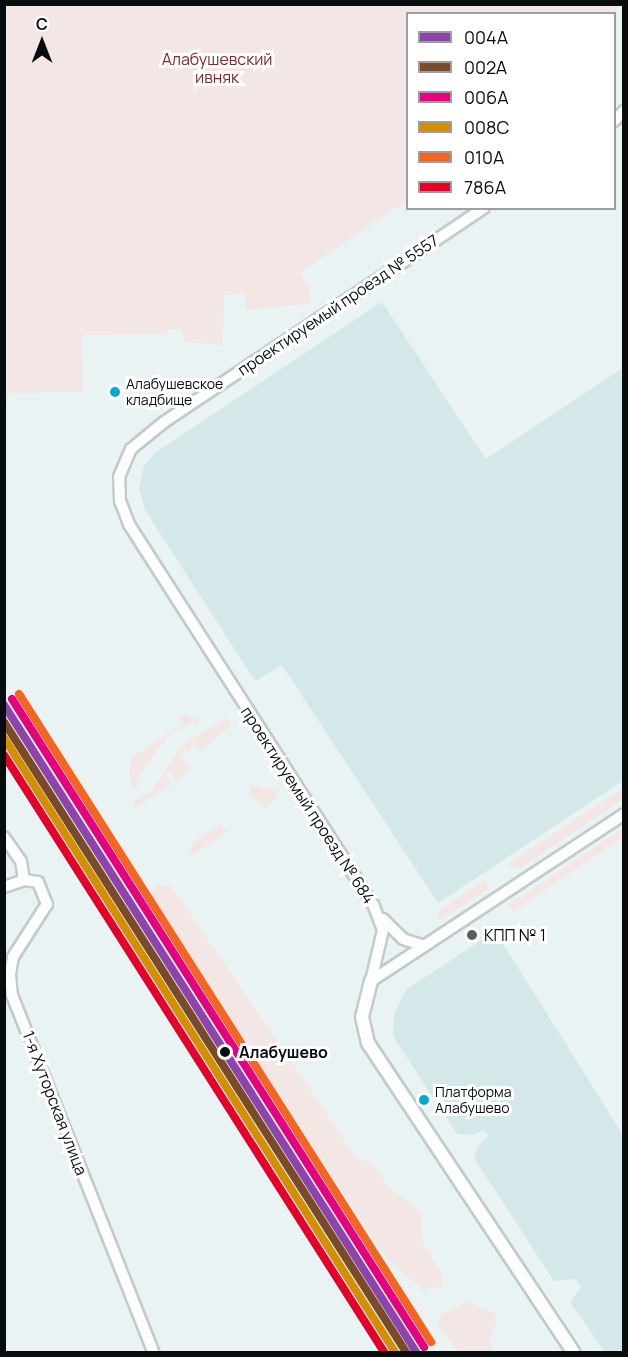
<!DOCTYPE html>
<html>
<head>
<meta charset="utf-8">
<style>
	body { margin:0 }
	#map { position:relative; width:628px; height:1357px; overflow:hidden; background:#e9f3f4; font-family:Manrope,sans-serif }
	div>[style] { position:absolute }
	.built>* { inset:0; background:#d4e8e9 }
	.green>* { inset:0; background:#f3e7e6 }
	.roads { filter:drop-shadow(2px 0 #c2cacb) drop-shadow(-2px 0 #c2cacb) drop-shadow(0 2px #c2cacb) drop-shadow(0 -2px #c2cacb) }
	.minor>* { height:10px; margin:-5px; padding:0 5px; transform-origin:5px; border-radius:5px; background:#fcfdfd }
	.tertiary>* { height:12px; margin:-6px; padding:0 6px; transform-origin:6px; border-radius:6px; background:#fcfdfd }
	.rail-1>* { height:8px; margin:-4px; padding:0 4px; transform-origin:4px; border-radius:4px; background:#8e44ad }
	.rail-2>* { height:8px; margin:-4px; padding:0 4px; transform-origin:4px; border-radius:4px; background:#7a4b2a }
	.rail-3>* { height:8px; margin:-4px; padding:0 4px; transform-origin:4px; border-radius:4px; background:#e5007d }
	.rail-4>* { height:8px; margin:-4px; padding:0 4px; transform-origin:4px; border-radius:4px; background:#d38f02 }
	.rail-5>* { height:8px; margin:-4px; padding:0 4px; transform-origin:4px; border-radius:4px; background:#f26522 }
	.rail-6>* { height:8px; margin:-4px; padding:0 4px; transform-origin:4px; border-radius:4px; background:#e4002b }
	.dots>* { width:16px; height:16px; translate:-50% -50%; box-sizing:border-box; border:3px solid #fff; border-radius:50% }
	span { translate:-50% -50%; white-space:nowrap; text-align:center; line-height:1.15; -webkit-text-stroke:6px #fff; paint-order:stroke }
	.bus-label { font-size:14px; color:#070d0e }
	.left { translate:0 -50%; text-align:left }
	.park-label { font-size:16px; color:#7d2b2b }
	.street-label { font-size:16px; color:#070d0e }
	.poi-label { font-size:16px; color:#070d0e }
	.stop-label { font-size:16px; color:#070d0e; font-weight:700 }
	.frame { position:absolute; inset:0; border:6px solid #070d0e; pointer-events:none }
	.legend { position:absolute; left:406px; top:12px; width:210px; height:198px; box-sizing:border-box; background:#fff; border:2px solid #9c9e9f; margin:0; padding:8px 10px; list-style:none; font-size:18px; color:#070d0e }
	.legend li { display:flex; align-items:center; gap:12px; height:30px }
	.legend b { width:30px; border:2px solid #9c9e9f }
	.north { position:absolute; left:12px; top:12px; width:60px; height:60px; -webkit-text-stroke:4px #fff; paint-order:stroke; rotate:0deg; font-size:16px; font-weight:700; line-height:24px; text-align:center; color:#070d0e }
	.north::after { content:''; display:block; margin:auto; width:21px; height:27px; background:#070d0e; clip-path:polygon(50% 0,100% 100%,50% 72%,0 100%) }
</style>
</head>
<body>
<div id="map">
	<div class="built">
		<i style="clip-path:polygon(382px 302px,486px 459px,623px 368px,623px 781px,438px 903px,282px 665px,255px 681px,145px 510px,139px 487px,144px 466px,155px 453px)"></i>
		<i style="clip-path:polygon(495px 931px,623px 1135px,623px 1352px,605px 1352px,570px 1302px,581px 1287px,576px 1279px,554px 1281px,474px 1158px,478px 1146px,488px 1136px,484px 1130px,472px 1135px,457px 1134px,393px 1036px,394px 1014px,406px 990px)"></i>
	</div>
	<div class="green">
		<i style="clip-path:polygon(623px 4px,615px 11px,615px 18px,614px 14px,408px 14px,407px 201px,300px 273px,309px 288px,310px 304px,246px 310px,245px 294px,224px 295px,223px 345px,184px 342px,182px 329px,167px 330px,166px 334px,82px 335px,83px 392px,8px 393px,5px 419px,5px 5px)"></i>
		<i style="clip-path:polygon(185px 714px,202px 720px,196px 725px,193px 721px,166px 738px,137px 779px,142px 783px,133px 788px,129px 773px,132px 757px,183px 724px,179px 717px)"></i>
		<i style="clip-path:polygon(227px 718px,232px 725px,201px 751px,193px 745px,189px 752px,184px 750px,183px 762px,191px 767px,187px 773px,177px 781px,169px 772px,166px 776px,171px 785px,136px 807px,133px 802px,151px 791px,182px 745px)"></i>
		<i style="clip-path:polygon(251px 785px,278px 790px,276px 800px,266px 808px,249px 796px)"></i>
		<i style="clip-path:polygon(623px 788px,623px 799px,536px 858px,518px 869px,506px 865px)"></i>
		<i style="clip-path:polygon(219px 825px,229px 832px,194px 854px,190px 852px,191px 844px)"></i>
		<i style="clip-path:polygon(623px 828px,623px 837px,513px 911px,508px 905px)"></i>
		<i style="clip-path:polygon(485px 880px,490px 888px,440px 920px,436px 913px)"></i>
		<i style="clip-path:polygon(159px 885px,169px 886px,176px 892px,356px 1157px,373px 1164px,390px 1188px,421px 1212px,422px 1240px,443px 1276px,442px 1286px,423px 1290px,385px 1257px,152px 900px,152px 890px)"></i>
		<i style="clip-path:polygon(467px 1302px,494px 1313px,497px 1322px,489px 1339px,494px 1352px,458px 1352px,438px 1325px,440px 1315px)"></i>
	</div>
	<div class="roads">
		<div class="minor">
			<i style="left:614px;top:121px;width:14px;rotate:-45deg"></i>
			<i style="left:4px;top:837px;width:29px;rotate:55deg"></i>
			<i style="left:21px;top:861px;width:19px;rotate:81deg"></i>
			<i style="left:4px;top:887px;width:21px;rotate:-19deg"></i>
			<i style="left:24px;top:880px;width:14px;rotate:8deg"></i>
			<i style="left:38px;top:882px;width:24px;rotate:68deg"></i>
			<i style="left:47px;top:904px;width:63px;rotate:122.7deg"></i>
			<i style="left:13px;top:957px;width:17px;rotate:100deg"></i>
			<i style="left:10px;top:974px;width:21px;rotate:85deg"></i>
			<i style="left:12px;top:995px;width:384px;rotate:68.4deg"></i>
			<i style="left:383px;top:919px;width:28px;rotate:45deg"></i>
			<i style="left:403px;top:939px;width:22px;rotate:18deg"></i>
			<i style="left:371px;top:981px;width:52px;rotate:-76.8deg"></i>
			<i style="left:383px;top:930px;width:26px;rotate:-111deg"></i>
			<i style="left:374px;top:906px;width:454px;rotate:-122.7deg"></i>
			<i style="left:129px;top:524px;width:25px;rotate:-111deg"></i>
			<i style="left:120px;top:501px;width:24px;rotate:-92deg"></i>
			<i style="left:119px;top:477px;width:30px;rotate:-67deg"></i>
			<i style="left:131px;top:449px;width:43px;rotate:-39.3deg"></i>
			<i style="left:164px;top:422px;width:385px;rotate:-33.8deg"></i>
			<i style="left:371px;top:981px;width:303px;rotate:-33.4deg"></i>
		</div>
		<div class="tertiary">
			<i style="left:371px;top:981px;width:37px;rotate:104deg"></i>
			<i style="left:362px;top:1017px;width:27px;rotate:77deg"></i>
			<i style="left:368px;top:1043px;width:371px;rotate:56.4deg"></i>
		</div>
	</div>
	<div class="rail-1">
		<i style="left:4px;top:705px;width:767px;rotate:57.51deg"></i>
	</div>
	<div class="rail-2">
		<i style="left:4px;top:722px;width:747px;rotate:57.46deg"></i>
	</div>
	<div class="rail-3">
		<i style="left:12px;top:699px;width:768px;rotate:57.55deg"></i>
	</div>
	<div class="rail-4">
		<i style="left:4px;top:738px;width:728px;rotate:57.51deg"></i>
	</div>
	<div class="rail-5">
		<i style="left:19px;top:694px;width:768px;rotate:57.55deg"></i>
	</div>
	<div class="rail-6">
		<i style="left:4px;top:755px;width:708px;rotate:57.52deg"></i>
	</div>
	<div class="dots">
		<i style="left:115px;top:392px;background:#00a9ce"></i>
		<i style="left:472px;top:935px;background:#565e5e"></i>
		<i style="left:225px;top:1052px;background:#070d0e"></i>
		<i style="left:424px;top:1100px;background:#00a9ce"></i>
	</div>
	<div class="bus-label">
		<span class="left" style="left:126px;top:392px">Алабушевское<br>кладбище</span>
		<span class="left" style="left:435px;top:1100px">Платформа<br>Алабушево</span>
	</div>
	<div class="park-label">
		<span style="left:217px;top:68px">Алабушевский<br>ивняк</span>
	</div>
	<div class="street-label">
		<span style="left:338px;top:305px;rotate:-34deg">проектируемый проезд № 5557</span>
		<span style="left:308px;top:805px;rotate:57deg">проектируемый проезд № 684</span>
		<span style="left:55px;top:1103px;rotate:69deg">1-я Хуторская улица</span>
	</div>
	<div class="poi-label">
		<span class="left" style="left:484px;top:935px">КПП № 1</span>
	</div>
	<div class="stop-label">
		<span class="left" style="left:239px;top:1052px">Алабушево</span>
	</div>
	<div class="frame"></div>
	<ul class="legend">
	<li><b style="height:8px;background:#8e44ad"></b>004А</li>
	<li><b style="height:8px;background:#7a4b2a"></b>002А</li>
	<li><b style="height:8px;background:#e5007d"></b>006А</li>
	<li><b style="height:8px;background:#d38f02"></b>008С</li>
	<li><b style="height:8px;background:#f26522"></b>010А</li>
	<li><b style="height:8px;background:#e4002b"></b>786А</li>
	</ul>
	<div class="north">С</div>
</div>
</body>
</html>
